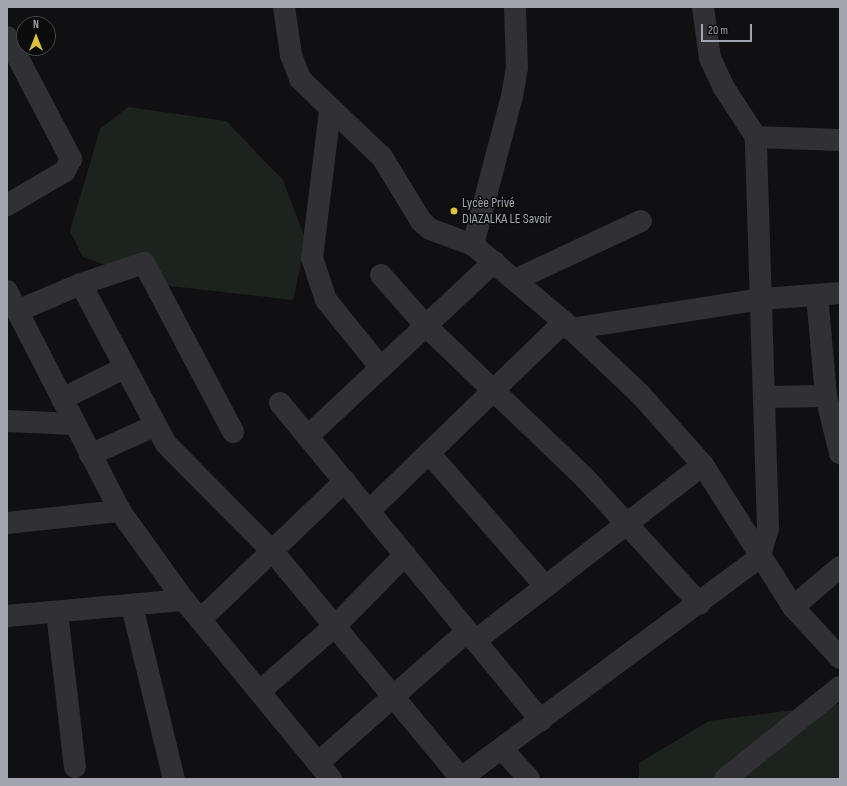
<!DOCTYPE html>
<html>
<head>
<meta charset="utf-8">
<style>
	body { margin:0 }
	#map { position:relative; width:847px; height:786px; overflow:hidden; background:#100f11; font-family:"Sofia Sans Condensed",sans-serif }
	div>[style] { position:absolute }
	.green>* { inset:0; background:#1c231e }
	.minor>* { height:22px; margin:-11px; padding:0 11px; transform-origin:11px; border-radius:11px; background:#313135 }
	.dots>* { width:11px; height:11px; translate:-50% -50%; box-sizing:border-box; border:2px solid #0b0b0b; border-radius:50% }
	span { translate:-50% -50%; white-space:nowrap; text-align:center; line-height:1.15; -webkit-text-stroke:3px #0b0b0b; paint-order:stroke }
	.poi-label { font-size:14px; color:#a2a4b0 }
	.left { translate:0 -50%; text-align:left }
	.frame { position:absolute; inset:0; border:8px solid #a2a4b0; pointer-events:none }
	.north { position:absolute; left:16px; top:16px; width:40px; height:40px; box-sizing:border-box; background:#0b0b0b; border:1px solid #47484d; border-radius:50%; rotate:0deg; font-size:11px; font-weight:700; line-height:16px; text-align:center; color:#a2a4b0 }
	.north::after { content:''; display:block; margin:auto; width:14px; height:18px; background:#dbc13d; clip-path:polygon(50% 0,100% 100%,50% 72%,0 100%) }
	.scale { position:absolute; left:701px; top:24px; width:51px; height:18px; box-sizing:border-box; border:2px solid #a2a4b0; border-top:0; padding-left:5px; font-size:12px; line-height:14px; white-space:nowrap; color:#a2a4b0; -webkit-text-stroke:3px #0b0b0b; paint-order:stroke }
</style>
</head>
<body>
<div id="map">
	<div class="green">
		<i style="clip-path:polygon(128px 107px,226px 121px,283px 180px,306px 241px,293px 300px,162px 285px,83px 257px,70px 231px,100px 129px)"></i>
		<i style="clip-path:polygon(840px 704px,840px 779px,639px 779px,639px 763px,709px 721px)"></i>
	</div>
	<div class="minor">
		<i style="left:284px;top:7px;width:49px;rotate:81.7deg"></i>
		<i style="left:291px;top:55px;width:26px;rotate:69deg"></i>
		<i style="left:300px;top:79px;width:113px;rotate:43.6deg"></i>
		<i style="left:382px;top:157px;width:75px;rotate:58.6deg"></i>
		<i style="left:421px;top:221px;width:12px;rotate:42deg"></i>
		<i style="left:430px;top:229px;width:46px;rotate:20.4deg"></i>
		<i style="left:473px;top:245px;width:119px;rotate:40.2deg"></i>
		<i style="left:564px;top:322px;width:105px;rotate:43.5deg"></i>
		<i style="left:640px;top:394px;width:95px;rotate:48.4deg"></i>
		<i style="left:703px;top:465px;width:168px;rotate:57.6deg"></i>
		<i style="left:793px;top:607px;width:69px;rotate:47.3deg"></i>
		<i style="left:7px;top:37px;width:138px;rotate:62.3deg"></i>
		<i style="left:71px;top:159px;width:13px;rotate:117deg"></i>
		<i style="left:65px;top:171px;width:67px;rotate:149.6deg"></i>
		<i style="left:330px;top:110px;width:149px;rotate:96.9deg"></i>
		<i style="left:312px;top:258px;width:44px;rotate:71.6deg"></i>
		<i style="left:326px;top:300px;width:87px;rotate:51deg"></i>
		<i style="left:756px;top:137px;width:84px;rotate:2deg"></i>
		<i style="left:473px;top:245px;width:154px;rotate:-75.3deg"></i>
		<i style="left:512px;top:96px;width:28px;rotate:-80deg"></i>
		<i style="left:517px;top:68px;width:61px;rotate:-91.9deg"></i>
		<i style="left:381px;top:275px;width:69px;rotate:48.5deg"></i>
		<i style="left:427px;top:327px;width:216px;rotate:43.7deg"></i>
		<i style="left:583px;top:476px;width:173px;rotate:47.6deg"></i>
		<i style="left:515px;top:280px;width:139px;rotate:-25.1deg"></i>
		<i style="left:81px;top:284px;width:181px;rotate:62deg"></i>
		<i style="left:166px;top:444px;width:153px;rotate:45.3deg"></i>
		<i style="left:274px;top:553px;width:293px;rotate:50.3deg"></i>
		<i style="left:7px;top:291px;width:247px;rotate:62.8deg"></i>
		<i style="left:120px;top:511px;width:110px;rotate:54.3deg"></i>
		<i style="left:184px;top:600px;width:232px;rotate:50.6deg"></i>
		<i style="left:817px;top:295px;width:101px;rotate:84.9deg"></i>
		<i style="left:826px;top:396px;width:59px;rotate:76.2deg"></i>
		<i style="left:17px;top:311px;width:69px;rotate:-22.9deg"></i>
		<i style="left:81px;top:284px;width:66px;rotate:-18.4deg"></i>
		<i style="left:144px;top:263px;width:191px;rotate:62.2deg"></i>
		<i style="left:570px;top:329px;width:193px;rotate:-8.9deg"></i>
		<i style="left:761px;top:299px;width:79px;rotate:-4.3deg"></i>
		<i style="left:764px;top:397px;width:62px;rotate:-0.9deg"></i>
		<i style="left:62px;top:399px;width:69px;rotate:-26.6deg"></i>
		<i style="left:280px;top:403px;width:411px;rotate:50.6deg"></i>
		<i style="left:7px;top:421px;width:68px;rotate:2.5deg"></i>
		<i style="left:308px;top:436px;width:255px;rotate:-43.1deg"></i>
		<i style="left:429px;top:453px;width:176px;rotate:48.9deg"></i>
		<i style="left:90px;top:455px;width:70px;rotate:-24.4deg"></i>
		<i style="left:369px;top:511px;width:272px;rotate:-44.1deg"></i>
		<i style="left:7px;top:523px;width:114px;rotate:-6.1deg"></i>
		<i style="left:132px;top:606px;width:178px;rotate:76.4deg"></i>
		<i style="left:793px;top:607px;width:62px;rotate:-40.4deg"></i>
		<i style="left:57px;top:612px;width:156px;rotate:83.4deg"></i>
		<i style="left:7px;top:616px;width:178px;rotate:-5.2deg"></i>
		<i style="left:200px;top:620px;width:201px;rotate:-43.8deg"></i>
		<i style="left:475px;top:641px;width:288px;rotate:-37.7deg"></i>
		<i style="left:260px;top:691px;width:102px;rotate:-41deg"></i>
		<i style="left:337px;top:624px;width:97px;rotate:-45.4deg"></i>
		<i style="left:503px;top:750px;width:39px;rotate:48deg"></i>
		<i style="left:318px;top:763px;width:199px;rotate:-41.5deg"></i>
		<i style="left:460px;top:779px;width:372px;rotate:-36.5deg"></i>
		<i style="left:759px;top:558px;width:31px;rotate:-73deg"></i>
		<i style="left:768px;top:528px;width:391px;rotate:-91.8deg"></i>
		<i style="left:756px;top:137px;width:59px;rotate:-123.1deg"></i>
		<i style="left:724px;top:88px;width:33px;rotate:-115deg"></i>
		<i style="left:710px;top:58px;width:51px;rotate:-97.8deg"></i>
		<i style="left:725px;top:779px;width:147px;rotate:-38.7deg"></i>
	</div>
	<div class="dots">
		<i style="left:454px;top:211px;background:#dbc13d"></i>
	</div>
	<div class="poi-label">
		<span class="left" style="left:462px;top:211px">Lycèe Privé<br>DIAZALKA LE Savoir</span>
	</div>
	<div class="frame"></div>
	<div class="north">N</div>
	<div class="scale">20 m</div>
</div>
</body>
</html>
